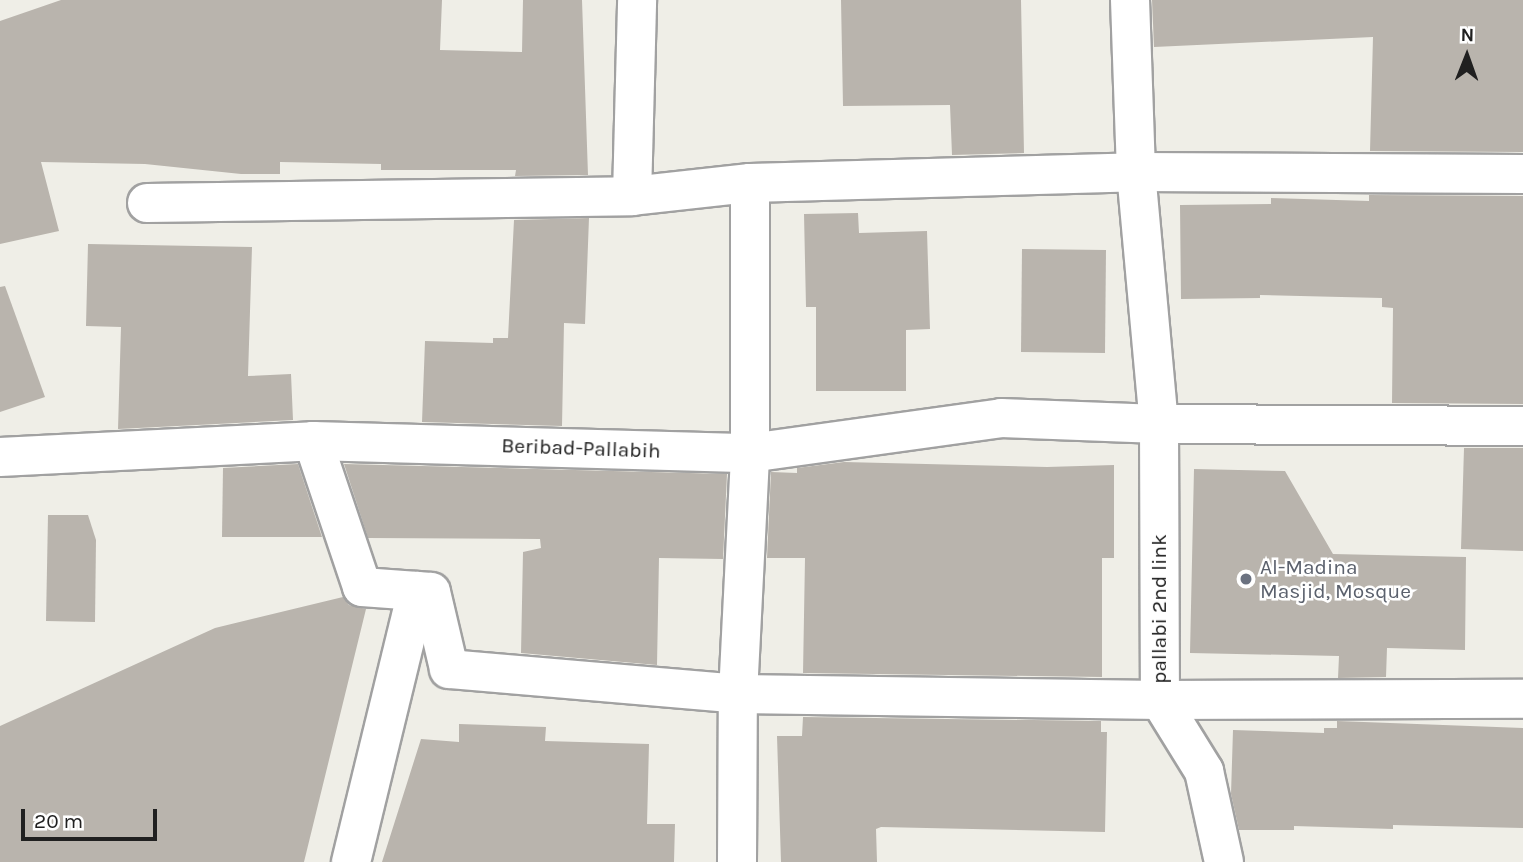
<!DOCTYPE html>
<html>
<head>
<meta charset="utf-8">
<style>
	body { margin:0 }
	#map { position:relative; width:1523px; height:862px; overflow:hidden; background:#efeee7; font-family:Karla,sans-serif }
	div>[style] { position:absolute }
	.building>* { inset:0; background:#b9b4ad }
	.roads { filter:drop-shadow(2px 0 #a1a1a1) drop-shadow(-2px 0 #a1a1a1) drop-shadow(0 2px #a1a1a1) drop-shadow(0 -2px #a1a1a1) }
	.minor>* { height:38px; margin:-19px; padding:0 19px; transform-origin:19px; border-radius:19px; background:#fff }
	.dots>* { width:19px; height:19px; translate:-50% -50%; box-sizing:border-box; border:4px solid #fff; border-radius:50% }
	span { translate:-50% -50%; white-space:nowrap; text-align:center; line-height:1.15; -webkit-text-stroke:5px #fff; paint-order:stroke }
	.street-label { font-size:21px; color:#202020 }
	.worship-label { font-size:21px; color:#5b616d }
	.left { translate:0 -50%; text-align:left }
	.north { position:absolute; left:1432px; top:21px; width:70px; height:70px; -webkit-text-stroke:5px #fff; paint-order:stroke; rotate:1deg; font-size:19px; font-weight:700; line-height:28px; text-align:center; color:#202020 }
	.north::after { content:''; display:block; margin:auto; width:24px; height:32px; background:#202020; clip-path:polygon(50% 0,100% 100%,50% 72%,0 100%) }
	.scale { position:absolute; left:21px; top:809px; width:136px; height:32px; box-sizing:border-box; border:4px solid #202020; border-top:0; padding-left:9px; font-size:21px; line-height:24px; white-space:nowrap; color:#202020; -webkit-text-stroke:5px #fff; paint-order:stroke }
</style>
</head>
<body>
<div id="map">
	<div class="building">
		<i style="clip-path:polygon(61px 0,442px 0,440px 50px,522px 52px,523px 0,582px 0,588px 175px,515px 176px,516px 170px,381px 170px,381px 164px,280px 162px,280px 174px,241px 174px,145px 164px,41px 162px,59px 231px,0 244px,0 21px)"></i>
		<i style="clip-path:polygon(841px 0,1021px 0,1024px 153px,952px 155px,950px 105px,843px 106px)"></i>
		<i style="clip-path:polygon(1152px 0,1523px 0,1523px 152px,1370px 151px,1373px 37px,1154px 47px)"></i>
		<i style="clip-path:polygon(1369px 195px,1523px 196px,1523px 404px,1392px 403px,1393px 308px,1382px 307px,1382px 298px,1260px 295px,1260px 298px,1181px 299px,1180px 205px,1271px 204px,1271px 198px,1369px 201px)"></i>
		<i style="clip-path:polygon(858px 213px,859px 233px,927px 231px,930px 329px,906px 330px,906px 391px,816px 391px,816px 307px,806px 307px,804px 214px)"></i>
		<i style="clip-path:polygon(589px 218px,585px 324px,564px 323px,562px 426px,422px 422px,425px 341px,493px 343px,493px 338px,508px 338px,514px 220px)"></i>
		<i style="clip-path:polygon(88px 244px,252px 247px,248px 376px,291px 374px,293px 420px,118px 429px,121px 327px,86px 326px)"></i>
		<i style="clip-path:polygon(1022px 249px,1106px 250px,1105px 353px,1021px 352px)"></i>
		<i style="clip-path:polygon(5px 286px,45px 397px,0 412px,0 287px)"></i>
		<i style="clip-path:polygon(1464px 448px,1523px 448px,1523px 551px,1461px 549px)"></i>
		<i style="clip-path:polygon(844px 462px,1047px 467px,1114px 465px,1114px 558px,1102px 558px,1102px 677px,803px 673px,805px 558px,767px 558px,771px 472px,797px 473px,797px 468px)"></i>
		<i style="clip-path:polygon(298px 464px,322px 537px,222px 537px,223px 468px)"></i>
		<i style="clip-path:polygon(344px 464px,727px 474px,723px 559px,659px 558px,657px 665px,521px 653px,523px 552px,541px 548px,540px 539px,368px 538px)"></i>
		<i style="clip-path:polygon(1194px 469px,1285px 471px,1333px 554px,1466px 557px,1465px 650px,1387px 648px,1386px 677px,1338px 678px,1339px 656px,1190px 653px)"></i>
		<i style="clip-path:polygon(48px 515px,88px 515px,96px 540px,95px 622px,46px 621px)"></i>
		<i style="clip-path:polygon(343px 597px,349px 605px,366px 609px,304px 862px,0 862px,0 726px,215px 628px)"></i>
		<i style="clip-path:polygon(803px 717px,1101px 721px,1101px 732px,1107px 732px,1105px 832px,881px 827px,876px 829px,877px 862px,781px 862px,777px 736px,802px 736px)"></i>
		<i style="clip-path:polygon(1337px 721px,1523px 728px,1523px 828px,1393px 825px,1393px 829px,1294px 826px,1294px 830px,1239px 830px,1231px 794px,1233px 730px,1324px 733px,1324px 728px,1337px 728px)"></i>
		<i style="clip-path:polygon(459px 724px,546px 727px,545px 741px,649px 744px,647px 824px,675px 824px,674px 862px,382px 862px,421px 739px,459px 742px)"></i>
	</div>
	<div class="roads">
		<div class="minor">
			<i style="left:1130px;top:0;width:172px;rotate:88deg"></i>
			<i style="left:1136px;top:172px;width:253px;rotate:84.8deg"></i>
			<i style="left:1159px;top:424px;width:276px;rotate:89.8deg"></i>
			<i style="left:1160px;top:700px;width:84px;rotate:58.2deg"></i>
			<i style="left:1204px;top:771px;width:93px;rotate:77.6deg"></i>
			<i style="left:632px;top:196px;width:196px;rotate:-88.5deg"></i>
			<i style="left:147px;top:203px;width:485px;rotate:-0.8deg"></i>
			<i style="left:632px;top:196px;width:119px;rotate:-6.3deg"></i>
			<i style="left:750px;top:183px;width:386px;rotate:-1.6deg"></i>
			<i style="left:1136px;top:172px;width:387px;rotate:0.3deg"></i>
			<i style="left:313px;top:441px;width:154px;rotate:71.4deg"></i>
			<i style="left:362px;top:587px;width:69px;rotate:4.1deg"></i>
			<i style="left:431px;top:592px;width:79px;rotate:76.8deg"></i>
			<i style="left:449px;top:669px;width:290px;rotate:4.9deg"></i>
			<i style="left:738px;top:694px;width:422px;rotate:0.8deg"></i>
			<i style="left:1160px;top:700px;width:363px;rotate:-0.2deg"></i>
			<i style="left:0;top:457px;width:313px;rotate:-2.9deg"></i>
			<i style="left:313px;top:441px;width:437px;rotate:1.6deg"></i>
			<i style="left:750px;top:453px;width:253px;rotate:-7.9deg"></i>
			<i style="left:1001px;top:418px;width:158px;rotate:2.2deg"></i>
			<i style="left:1159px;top:424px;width:364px;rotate:0.3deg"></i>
			<i style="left:351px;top:862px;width:279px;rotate:-76.3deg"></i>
			<i style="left:737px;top:862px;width:168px;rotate:-89.7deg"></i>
			<i style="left:738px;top:694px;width:241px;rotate:-87.1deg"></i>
			<i style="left:750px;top:453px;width:270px;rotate:-90deg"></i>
		</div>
	</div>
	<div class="dots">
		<i style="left:1246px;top:579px;background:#6b7280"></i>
	</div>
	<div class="street-label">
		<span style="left:581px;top:448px;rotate:2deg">Beribad-Pallabih</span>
		<span style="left:1159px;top:609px;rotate:-90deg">pallabi 2nd link</span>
	</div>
	<div class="worship-label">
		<span class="left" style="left:1260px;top:579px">Al-Madina<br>Masjid, Mosque</span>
	</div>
	<div class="north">N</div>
	<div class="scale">20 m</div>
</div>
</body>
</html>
